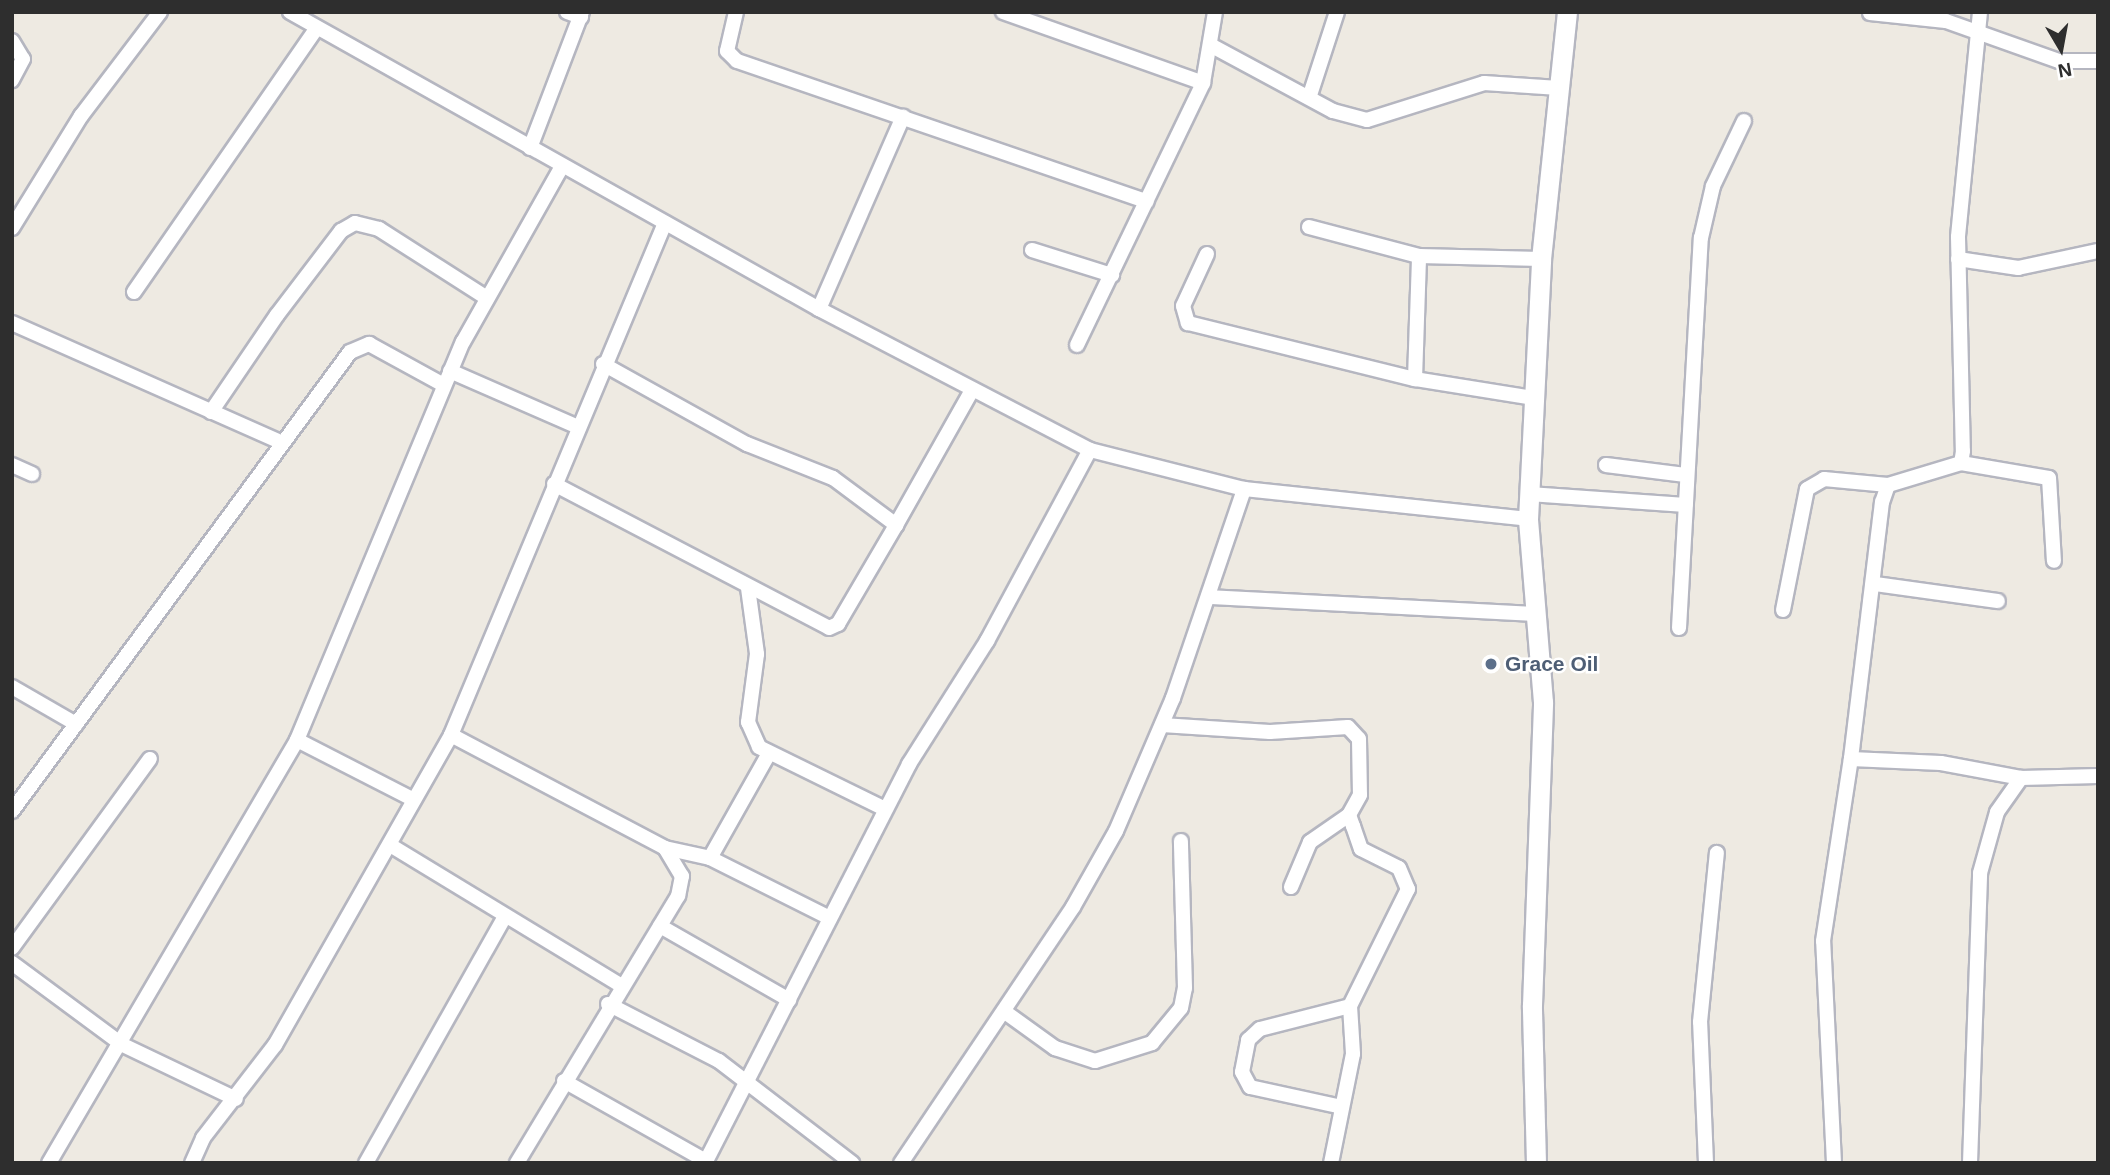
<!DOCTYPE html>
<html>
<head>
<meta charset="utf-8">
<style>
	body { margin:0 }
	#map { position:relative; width:2110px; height:1175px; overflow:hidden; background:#eeeae2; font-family:Arial,sans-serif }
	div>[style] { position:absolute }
	.roads { filter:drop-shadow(2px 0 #b5b6c0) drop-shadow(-2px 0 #b5b6c0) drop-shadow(0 2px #b5b6c0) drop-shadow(0 -2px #b5b6c0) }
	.street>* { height:14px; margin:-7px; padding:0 7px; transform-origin:7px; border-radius:7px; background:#fff }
	.secondary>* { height:19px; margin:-9.5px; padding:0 9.5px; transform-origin:9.5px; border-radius:9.5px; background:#fff }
	.dots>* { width:19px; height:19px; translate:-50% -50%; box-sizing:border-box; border:4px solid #fff; border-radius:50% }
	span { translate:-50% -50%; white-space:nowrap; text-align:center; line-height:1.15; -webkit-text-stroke:5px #fff; paint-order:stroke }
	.service-label { font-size:21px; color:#4e5e75; font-weight:700 }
	.left { translate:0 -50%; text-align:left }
	.frame { position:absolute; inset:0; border:14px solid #2e2e2e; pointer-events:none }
	.north { position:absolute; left:2026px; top:14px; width:70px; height:70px; -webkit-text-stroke:5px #fff; paint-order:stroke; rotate:170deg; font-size:19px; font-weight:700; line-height:28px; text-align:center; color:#2e2e2e }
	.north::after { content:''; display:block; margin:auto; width:24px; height:32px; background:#2e2e2e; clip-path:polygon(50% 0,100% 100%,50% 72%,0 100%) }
</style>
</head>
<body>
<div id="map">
	<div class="roads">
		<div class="street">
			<i style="left:290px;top:12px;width:607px;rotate:29.31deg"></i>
			<i style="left:819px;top:309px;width:305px;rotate:27.5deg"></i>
			<i style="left:1090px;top:450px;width:159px;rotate:14.2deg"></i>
			<i style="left:1244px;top:489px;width:286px;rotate:6deg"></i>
			<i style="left:567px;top:12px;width:15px;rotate:20deg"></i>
			<i style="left:736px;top:12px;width:40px;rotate:103deg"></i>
			<i style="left:727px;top:51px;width:14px;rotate:45deg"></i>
			<i style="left:737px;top:61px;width:433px;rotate:18.9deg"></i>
			<i style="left:1003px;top:12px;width:212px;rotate:19.5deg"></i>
			<i style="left:1980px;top:12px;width:226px;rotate:95.6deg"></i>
			<i style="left:1958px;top:237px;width:214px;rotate:88.7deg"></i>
			<i style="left:1963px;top:451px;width:12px;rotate:99deg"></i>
			<i style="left:1961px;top:463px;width:76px;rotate:163.2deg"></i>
			<i style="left:1888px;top:485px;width:18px;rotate:109deg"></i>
			<i style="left:1882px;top:502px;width:259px;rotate:96.9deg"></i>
			<i style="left:1851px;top:759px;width:90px;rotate:2.5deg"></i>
			<i style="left:1941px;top:763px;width:81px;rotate:10.6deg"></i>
			<i style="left:2021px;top:778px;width:77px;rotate:-1.5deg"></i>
			<i style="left:1870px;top:13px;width:76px;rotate:6deg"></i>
			<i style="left:1946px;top:21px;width:120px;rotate:19.5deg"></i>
			<i style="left:2059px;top:61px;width:39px"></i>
			<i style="left:12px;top:41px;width:21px;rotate:59deg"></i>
			<i style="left:23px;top:59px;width:24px;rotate:118deg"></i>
			<i style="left:1214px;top:47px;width:135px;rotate:28.3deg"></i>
			<i style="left:1333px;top:111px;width:35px;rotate:15deg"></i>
			<i style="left:1367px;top:120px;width:123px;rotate:-17.5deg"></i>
			<i style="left:1484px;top:83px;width:75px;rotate:3.8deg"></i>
			<i style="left:1310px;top:95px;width:87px;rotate:-72deg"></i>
			<i style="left:530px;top:148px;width:146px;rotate:-69.1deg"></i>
			<i style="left:1309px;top:227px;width:114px;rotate:14.8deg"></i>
			<i style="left:1419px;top:256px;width:122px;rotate:1.4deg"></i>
			<i style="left:12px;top:228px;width:132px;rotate:-58.4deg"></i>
			<i style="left:81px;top:116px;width:131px;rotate:-52.8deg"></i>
			<i style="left:1032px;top:250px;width:84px;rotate:17.4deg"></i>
			<i style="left:1207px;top:254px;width:57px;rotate:114.8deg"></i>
			<i style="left:1183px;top:306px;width:18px;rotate:74deg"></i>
			<i style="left:1188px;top:323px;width:234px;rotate:13.9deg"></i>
			<i style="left:1415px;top:379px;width:120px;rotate:9.1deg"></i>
			<i style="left:1958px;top:259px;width:61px;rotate:8.5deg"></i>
			<i style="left:2018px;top:268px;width:82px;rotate:-12deg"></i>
			<i style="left:134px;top:292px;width:321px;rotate:-55.3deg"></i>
			<i style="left:819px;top:309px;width:210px;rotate:-66.4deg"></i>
			<i style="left:12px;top:323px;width:294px;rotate:23.9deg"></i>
			<i style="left:1077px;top:345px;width:291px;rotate:-64.3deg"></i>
			<i style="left:1203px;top:83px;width:72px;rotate:-80.4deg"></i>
			<i style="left:603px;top:364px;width:165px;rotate:29.1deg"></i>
			<i style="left:747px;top:444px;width:92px;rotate:21.6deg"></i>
			<i style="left:833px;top:478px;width:79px;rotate:36.7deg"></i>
			<i style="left:896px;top:525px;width:155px;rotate:-60.6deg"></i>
			<i style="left:450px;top:371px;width:137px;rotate:23.6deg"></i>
			<i style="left:1415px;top:379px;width:123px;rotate:-88.1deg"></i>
			<i style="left:211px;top:412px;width:117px;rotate:-55.8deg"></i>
			<i style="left:277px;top:315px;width:106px;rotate:-52.7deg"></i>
			<i style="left:341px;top:231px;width:16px;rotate:-30deg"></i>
			<i style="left:355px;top:223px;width:25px;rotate:14deg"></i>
			<i style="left:379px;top:229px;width:128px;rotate:32.6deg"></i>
			<i style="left:1961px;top:463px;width:89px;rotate:9.7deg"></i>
			<i style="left:2049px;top:478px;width:83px;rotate:86.6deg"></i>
			<i style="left:12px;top:465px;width:22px;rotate:24deg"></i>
			<i style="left:1606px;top:465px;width:80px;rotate:7.2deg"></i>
			<i style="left:554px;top:484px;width:310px;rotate:27.6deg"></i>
			<i style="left:829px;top:628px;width:10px;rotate:-24deg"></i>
			<i style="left:838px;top:624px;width:115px;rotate:-59.6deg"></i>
			<i style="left:1529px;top:494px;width:157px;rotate:4deg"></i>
			<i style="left:1875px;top:584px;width:124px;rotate:7.9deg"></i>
			<i style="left:748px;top:588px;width:67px;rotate:82.2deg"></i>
			<i style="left:757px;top:654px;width:69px;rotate:97.5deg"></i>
			<i style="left:748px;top:722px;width:27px;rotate:66deg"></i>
			<i style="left:759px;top:747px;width:140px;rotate:26.2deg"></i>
			<i style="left:1209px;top:597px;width:329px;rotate:3deg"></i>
			<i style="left:1783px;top:610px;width:123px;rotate:-78.8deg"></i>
			<i style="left:1807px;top:489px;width:20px;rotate:-30deg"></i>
			<i style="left:1824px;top:479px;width:64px;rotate:5.4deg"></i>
			<i style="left:1679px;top:628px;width:391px;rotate:-86.8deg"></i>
			<i style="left:1701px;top:238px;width:53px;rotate:-77deg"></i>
			<i style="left:1713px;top:186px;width:72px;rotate:-64.5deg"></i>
			<i style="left:12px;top:687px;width:74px;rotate:30deg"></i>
			<i style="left:1162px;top:725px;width:108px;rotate:3.7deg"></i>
			<i style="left:1270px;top:732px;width:78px;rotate:-3.7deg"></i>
			<i style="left:1348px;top:727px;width:16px;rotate:47deg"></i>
			<i style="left:1359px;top:739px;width:56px;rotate:89deg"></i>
			<i style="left:1360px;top:795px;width:23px;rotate:119deg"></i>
			<i style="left:1349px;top:815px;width:12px;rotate:70deg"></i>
			<i style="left:1353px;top:826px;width:24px;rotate:71deg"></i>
			<i style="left:1361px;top:849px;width:42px;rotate:26.6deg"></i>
			<i style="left:1399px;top:868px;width:23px;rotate:67deg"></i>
			<i style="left:1408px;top:889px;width:131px;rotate:116.4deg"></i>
			<i style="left:1350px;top:1006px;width:48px;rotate:86.4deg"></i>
			<i style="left:1353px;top:1054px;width:111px;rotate:101.4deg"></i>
			<i style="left:451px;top:735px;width:242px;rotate:27.8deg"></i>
			<i style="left:665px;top:848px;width:33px;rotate:59deg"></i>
			<i style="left:682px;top:876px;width:20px;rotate:101deg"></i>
			<i style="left:678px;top:896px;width:312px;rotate:121.1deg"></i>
			<i style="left:297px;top:740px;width:131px;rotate:27.1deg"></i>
			<i style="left:12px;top:811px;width:570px;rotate:-53.63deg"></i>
			<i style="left:350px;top:352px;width:21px;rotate:-23deg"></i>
			<i style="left:369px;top:344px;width:85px;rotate:28.7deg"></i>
			<i style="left:390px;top:845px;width:268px;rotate:31.3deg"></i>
			<i style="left:665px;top:848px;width:46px;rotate:12.5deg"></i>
			<i style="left:710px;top:858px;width:134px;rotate:26.6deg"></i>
			<i style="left:710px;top:858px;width:118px;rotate:-60.6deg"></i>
			<i style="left:1291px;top:887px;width:49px;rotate:-67.1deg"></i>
			<i style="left:1310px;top:842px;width:47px;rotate:-34.7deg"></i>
			<i style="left:660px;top:926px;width:149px;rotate:29.8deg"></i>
			<i style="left:12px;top:948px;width:234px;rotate:-53.9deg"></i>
			<i style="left:12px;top:963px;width:138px;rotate:36.5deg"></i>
			<i style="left:123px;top:1045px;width:125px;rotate:25.5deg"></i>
			<i style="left:608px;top:1004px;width:125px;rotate:27.2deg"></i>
			<i style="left:719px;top:1061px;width:168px;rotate:37.5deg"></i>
			<i style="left:1005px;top:1012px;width:62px;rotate:35.8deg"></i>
			<i style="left:1055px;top:1048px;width:42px;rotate:18deg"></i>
			<i style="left:1095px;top:1061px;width:60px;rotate:-17.5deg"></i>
			<i style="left:1152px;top:1043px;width:45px;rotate:-50.4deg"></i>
			<i style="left:1181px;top:1008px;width:20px;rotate:-79deg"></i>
			<i style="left:1185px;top:988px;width:147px;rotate:-91.6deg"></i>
			<i style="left:564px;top:1081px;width:163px;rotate:29.4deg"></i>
			<i style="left:1342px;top:1107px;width:94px;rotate:-167.7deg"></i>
			<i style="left:1250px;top:1087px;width:17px;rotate:-118deg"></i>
			<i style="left:1242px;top:1072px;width:33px;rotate:-79deg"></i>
			<i style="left:1248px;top:1040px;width:16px;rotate:-43deg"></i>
			<i style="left:1260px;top:1029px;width:93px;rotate:-14.3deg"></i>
			<i style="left:49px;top:1163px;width:490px;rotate:-59.6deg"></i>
			<i style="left:297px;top:740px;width:431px;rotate:-67.4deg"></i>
			<i style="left:463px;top:342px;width:202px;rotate:-60.6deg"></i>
			<i style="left:192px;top:1163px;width:27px;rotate:-66deg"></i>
			<i style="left:203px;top:1138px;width:118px;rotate:-52.3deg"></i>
			<i style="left:275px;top:1045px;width:356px;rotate:-60.4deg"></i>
			<i style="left:451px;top:735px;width:555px;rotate:-67.32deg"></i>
			<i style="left:366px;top:1163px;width:281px;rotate:-60.6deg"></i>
			<i style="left:705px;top:1163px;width:448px;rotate:-62.9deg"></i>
			<i style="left:909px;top:764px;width:146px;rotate:-57.6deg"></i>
			<i style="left:987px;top:641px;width:217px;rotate:-61.7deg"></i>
			<i style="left:901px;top:1163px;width:308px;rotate:-56.1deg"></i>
			<i style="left:1073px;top:907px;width:87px;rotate:-60.5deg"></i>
			<i style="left:1116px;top:831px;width:145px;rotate:-66.8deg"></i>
			<i style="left:1173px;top:698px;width:221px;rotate:-71.2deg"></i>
			<i style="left:1706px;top:1163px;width:141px;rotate:-92.4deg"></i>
			<i style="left:1700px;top:1022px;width:170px;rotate:-84.3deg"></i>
			<i style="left:1834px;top:1163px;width:222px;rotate:-92.8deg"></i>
			<i style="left:1823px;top:941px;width:184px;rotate:-81.3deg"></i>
			<i style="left:1970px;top:1163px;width:290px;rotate:-88deg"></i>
			<i style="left:1980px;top:873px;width:63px;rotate:-74.4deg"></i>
			<i style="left:1997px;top:812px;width:42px;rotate:-54.8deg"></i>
		</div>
		<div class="secondary">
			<i style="left:1536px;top:1163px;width:158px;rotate:-91.5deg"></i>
			<i style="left:1532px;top:1005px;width:303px;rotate:-87.9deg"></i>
			<i style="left:1543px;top:702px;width:184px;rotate:-94.7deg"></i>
			<i style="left:1528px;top:519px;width:260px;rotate:-87.1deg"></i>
			<i style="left:1541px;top:259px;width:248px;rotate:-84deg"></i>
		</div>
	</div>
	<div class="dots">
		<i style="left:1491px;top:664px;background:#5c6f8a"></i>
	</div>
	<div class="service-label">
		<span class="left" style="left:1505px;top:664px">Grace Oil</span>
	</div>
	<div class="frame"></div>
	<div class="north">N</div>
</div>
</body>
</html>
